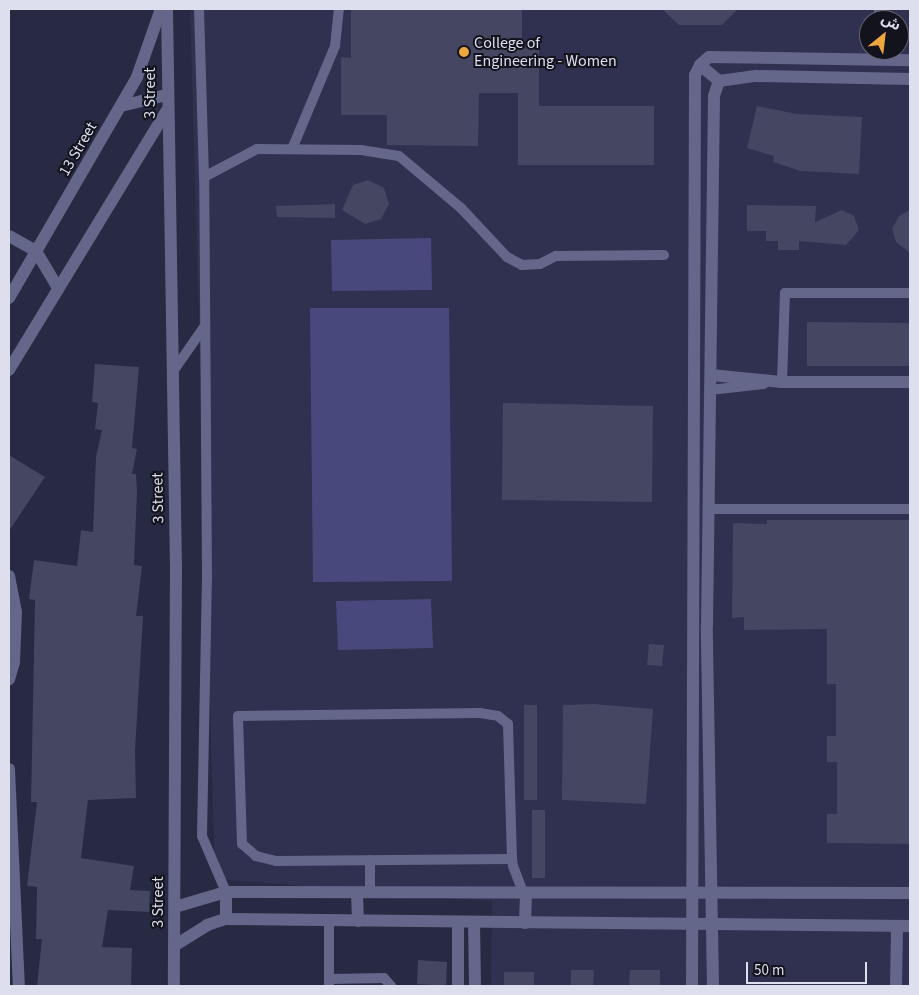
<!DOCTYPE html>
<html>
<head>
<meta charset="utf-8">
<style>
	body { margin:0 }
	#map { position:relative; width:919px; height:995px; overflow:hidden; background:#282942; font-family:"Source Sans 3","Noto Sans Arabic",sans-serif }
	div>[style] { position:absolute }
	.built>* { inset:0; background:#303050 }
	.green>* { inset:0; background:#48487d }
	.building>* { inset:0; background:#454661 }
	.lane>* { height:10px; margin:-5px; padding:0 5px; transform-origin:5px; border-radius:5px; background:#64668a }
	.street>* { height:12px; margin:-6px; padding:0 6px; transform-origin:6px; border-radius:6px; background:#64668a }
	.dots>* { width:14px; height:14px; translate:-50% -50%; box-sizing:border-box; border:2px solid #13131e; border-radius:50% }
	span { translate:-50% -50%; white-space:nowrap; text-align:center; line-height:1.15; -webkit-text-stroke:4px #13131e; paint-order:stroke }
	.poi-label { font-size:16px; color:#dddfef }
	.left { translate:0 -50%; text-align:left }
	.street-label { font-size:16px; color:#dddfef }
	.frame { position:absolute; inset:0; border:10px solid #dddfef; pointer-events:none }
	.north { position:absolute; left:859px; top:10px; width:50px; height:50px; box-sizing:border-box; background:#13131e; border:1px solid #646572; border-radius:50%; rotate:29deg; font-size:14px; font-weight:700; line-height:20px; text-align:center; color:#dddfef }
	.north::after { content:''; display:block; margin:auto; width:18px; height:22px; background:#f0a63e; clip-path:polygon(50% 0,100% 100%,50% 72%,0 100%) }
	.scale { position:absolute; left:746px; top:962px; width:121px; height:22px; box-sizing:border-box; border:2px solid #dddfef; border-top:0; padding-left:6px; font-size:15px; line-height:18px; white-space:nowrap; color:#dddfef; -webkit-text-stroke:4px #13131e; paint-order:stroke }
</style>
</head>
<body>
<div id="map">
	<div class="built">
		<i style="clip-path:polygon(evenodd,190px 9px,910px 9px,910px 986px,491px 986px,492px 901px,215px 879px,190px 9px,869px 20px,899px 20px,899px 50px,869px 50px,869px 20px)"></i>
	</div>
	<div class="green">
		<i style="clip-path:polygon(431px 238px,432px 290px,332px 291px,331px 240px)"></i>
		<i style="clip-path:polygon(310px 308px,449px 308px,452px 581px,313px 582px)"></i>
		<i style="clip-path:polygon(431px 599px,433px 648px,338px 650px,336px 601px)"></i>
	</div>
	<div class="building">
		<i style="clip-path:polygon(351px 9px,522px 9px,522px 47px,539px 47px,539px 106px,654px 106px,654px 165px,518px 165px,518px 93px,479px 93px,478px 146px,387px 145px,387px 115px,341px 115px,341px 57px,351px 58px)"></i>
		<i style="clip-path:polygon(662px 9px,738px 9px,722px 25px,679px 25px)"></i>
		<i style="clip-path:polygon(757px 106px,797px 114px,862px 117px,859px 174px,801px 171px,773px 162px,774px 156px,747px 148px)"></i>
		<i style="clip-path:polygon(368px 180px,384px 188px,389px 204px,381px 219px,365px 224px,342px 210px,353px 185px)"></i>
		<i style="clip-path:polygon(335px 204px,335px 218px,277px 217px,276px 206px)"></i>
		<i style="clip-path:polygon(747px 205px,816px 206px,815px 222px,842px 210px,854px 216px,859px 230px,846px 245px,799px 241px,799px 250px,778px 250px,778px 241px,766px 241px,766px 231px,747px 231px)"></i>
		<i style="clip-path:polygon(910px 210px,910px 253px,896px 242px,892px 229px,899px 216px)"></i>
		<i style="clip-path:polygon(807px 322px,910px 323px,910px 366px,807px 366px)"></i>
		<i style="clip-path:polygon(95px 364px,139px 367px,132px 448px,137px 449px,132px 474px,136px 474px,137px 492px,134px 565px,142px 566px,136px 616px,143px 616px,135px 751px,136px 798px,88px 800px,81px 858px,134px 866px,130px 890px,150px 891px,149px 912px,108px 910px,102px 947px,132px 948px,131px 986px,37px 986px,42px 939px,36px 939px,37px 887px,27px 886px,37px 802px,31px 802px,35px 600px,29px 599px,34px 560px,77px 566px,81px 530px,93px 532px,96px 457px,102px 430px,95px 429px,98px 403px,92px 402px)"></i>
		<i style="clip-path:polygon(503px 403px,653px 406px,652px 502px,502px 500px)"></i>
		<i style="clip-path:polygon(9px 455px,45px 477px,9px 531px)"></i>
		<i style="clip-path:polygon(767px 520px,910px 520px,910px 844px,827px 843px,827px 814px,837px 814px,837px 762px,827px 762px,827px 736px,836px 736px,836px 684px,827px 684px,827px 629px,744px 630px,744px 617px,732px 618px,733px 523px,767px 524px)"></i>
		<i style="clip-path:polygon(649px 644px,664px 645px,662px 666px,647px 665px)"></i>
		<i style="clip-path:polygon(593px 704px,653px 709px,646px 804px,562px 800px,563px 705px)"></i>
		<i style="clip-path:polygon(524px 705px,537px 705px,537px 800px,524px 800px)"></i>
		<i style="clip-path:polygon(532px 810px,545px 810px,545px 878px,532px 878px)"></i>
		<i style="clip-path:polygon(418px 960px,447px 962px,446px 986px,417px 984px)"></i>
		<i style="clip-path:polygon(571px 970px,594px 970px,593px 986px,571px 986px)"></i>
		<i style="clip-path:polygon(630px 970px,660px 970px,660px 986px,629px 986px)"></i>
		<i style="clip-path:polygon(504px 972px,534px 972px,534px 986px,504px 986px)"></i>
	</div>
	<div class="lane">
		<i style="left:199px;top:9px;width:168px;rotate:88.3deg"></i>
		<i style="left:879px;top:20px;width:11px;rotate:-90deg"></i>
		<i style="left:292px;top:149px;width:112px;rotate:-67.3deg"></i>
		<i style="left:335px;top:46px;width:37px;rotate:-84deg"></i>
		<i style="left:172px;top:373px;width:56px;rotate:-55.2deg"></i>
		<i style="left:782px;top:382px;width:89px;rotate:-88.1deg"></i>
		<i style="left:785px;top:293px;width:125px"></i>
		<i style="left:710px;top:390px;width:54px;rotate:-6.3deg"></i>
		<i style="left:709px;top:509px;width:201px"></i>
		<i style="left:512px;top:859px;width:236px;rotate:179.5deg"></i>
		<i style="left:276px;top:861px;width:21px;rotate:-166deg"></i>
		<i style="left:256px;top:856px;width:18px;rotate:-139deg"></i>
		<i style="left:242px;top:844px;width:128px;rotate:-91.8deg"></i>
		<i style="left:238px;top:716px;width:242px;rotate:-0.7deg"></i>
		<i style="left:480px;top:713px;width:18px;rotate:9deg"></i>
		<i style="left:498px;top:716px;width:13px;rotate:39deg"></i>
		<i style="left:508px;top:724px;width:135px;rotate:88.3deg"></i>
		<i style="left:512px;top:859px;width:7px;rotate:82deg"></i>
		<i style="left:513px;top:866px;width:30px;rotate:69deg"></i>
		<i style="left:226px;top:892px;width:61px;rotate:-113.2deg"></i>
		<i style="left:202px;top:836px;width:259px;rotate:-88.9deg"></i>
		<i style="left:207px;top:577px;width:400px;rotate:-90.4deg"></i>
		<i style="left:204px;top:177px;width:60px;rotate:-27.8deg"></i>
		<i style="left:257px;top:149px;width:104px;rotate:0.6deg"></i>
		<i style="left:361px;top:150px;width:38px;rotate:9deg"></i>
		<i style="left:399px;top:156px;width:81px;rotate:40deg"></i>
		<i style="left:461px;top:208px;width:67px;rotate:46.8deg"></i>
		<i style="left:507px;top:257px;width:17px;rotate:28deg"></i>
		<i style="left:522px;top:265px;width:18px;rotate:-3deg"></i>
		<i style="left:540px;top:264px;width:18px;rotate:-27deg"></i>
		<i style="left:556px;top:256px;width:108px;rotate:-0.5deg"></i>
		<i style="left:370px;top:893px;width:33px;rotate:-90deg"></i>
		<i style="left:329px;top:920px;width:66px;rotate:90deg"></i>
		<i style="left:329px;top:979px;width:55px;rotate:-1deg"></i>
		<i style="left:384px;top:978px;width:11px;rotate:49deg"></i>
	</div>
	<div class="street">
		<i style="left:167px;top:9px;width:558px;rotate:89.08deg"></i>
		<i style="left:176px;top:567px;width:419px;rotate:90.3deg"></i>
		<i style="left:700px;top:65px;width:25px;rotate:40deg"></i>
		<i style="left:121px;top:106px;width:46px;rotate:-13.7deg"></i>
		<i style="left:9px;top:236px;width:31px;rotate:29deg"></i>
		<i style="left:36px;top:251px;width:43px;rotate:59.3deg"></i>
		<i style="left:9px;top:298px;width:255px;rotate:-59.9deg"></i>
		<i style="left:137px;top:77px;width:72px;rotate:-70.6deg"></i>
		<i style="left:9px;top:370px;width:302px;rotate:-58.7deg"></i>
		<i style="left:711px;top:375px;width:71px;rotate:5.6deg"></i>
		<i style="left:782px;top:382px;width:128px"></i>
		<i style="left:9px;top:576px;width:37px;rotate:79deg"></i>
		<i style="left:16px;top:612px;width:50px;rotate:92.3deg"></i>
		<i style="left:14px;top:662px;width:18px;rotate:106deg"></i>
		<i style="left:9px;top:769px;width:217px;rotate:87.4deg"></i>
		<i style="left:357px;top:893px;width:28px;rotate:88deg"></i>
		<i style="left:175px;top:907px;width:53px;rotate:-16.4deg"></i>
		<i style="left:226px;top:892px;width:684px;rotate:0.08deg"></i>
		<i style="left:226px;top:919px;width:27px;rotate:-90deg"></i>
		<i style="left:458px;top:922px;width:64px;rotate:90deg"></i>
		<i style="left:474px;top:922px;width:64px;rotate:89.1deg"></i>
		<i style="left:525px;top:923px;width:29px;rotate:-88deg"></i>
		<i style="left:174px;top:946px;width:39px;rotate:-32deg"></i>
		<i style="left:207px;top:925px;width:20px;rotate:-18deg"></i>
		<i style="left:226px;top:919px;width:684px;rotate:0.59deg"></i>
		<i style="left:692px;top:986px;width:911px;rotate:-89.81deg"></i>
		<i style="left:695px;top:75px;width:11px;rotate:-63deg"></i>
		<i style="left:700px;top:65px;width:12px;rotate:-42deg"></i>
		<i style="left:709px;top:57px;width:201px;rotate:0.9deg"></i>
		<i style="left:713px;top:986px;width:361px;rotate:-91deg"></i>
		<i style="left:707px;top:625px;width:529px;rotate:-89.24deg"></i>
		<i style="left:714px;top:96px;width:16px;rotate:-72deg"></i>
		<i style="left:719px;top:81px;width:37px;rotate:-8deg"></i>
		<i style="left:756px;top:76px;width:154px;rotate:1.1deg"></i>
		<i style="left:896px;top:986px;width:60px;rotate:-89deg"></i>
	</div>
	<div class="dots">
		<i style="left:464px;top:52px;background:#f0a63e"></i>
	</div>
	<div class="poi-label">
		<span class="left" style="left:474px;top:52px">College of<br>Engineering - Women</span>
	</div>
	<div class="street-label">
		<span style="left:150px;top:93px;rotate:-90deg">3 Street</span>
		<span style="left:78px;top:149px;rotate:-60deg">13 Street</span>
		<span style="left:158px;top:498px;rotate:-91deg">3 Street</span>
		<span style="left:158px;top:902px;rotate:-90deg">3 Street</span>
	</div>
	<div class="frame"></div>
	<div class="north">ش</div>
	<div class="scale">50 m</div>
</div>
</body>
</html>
